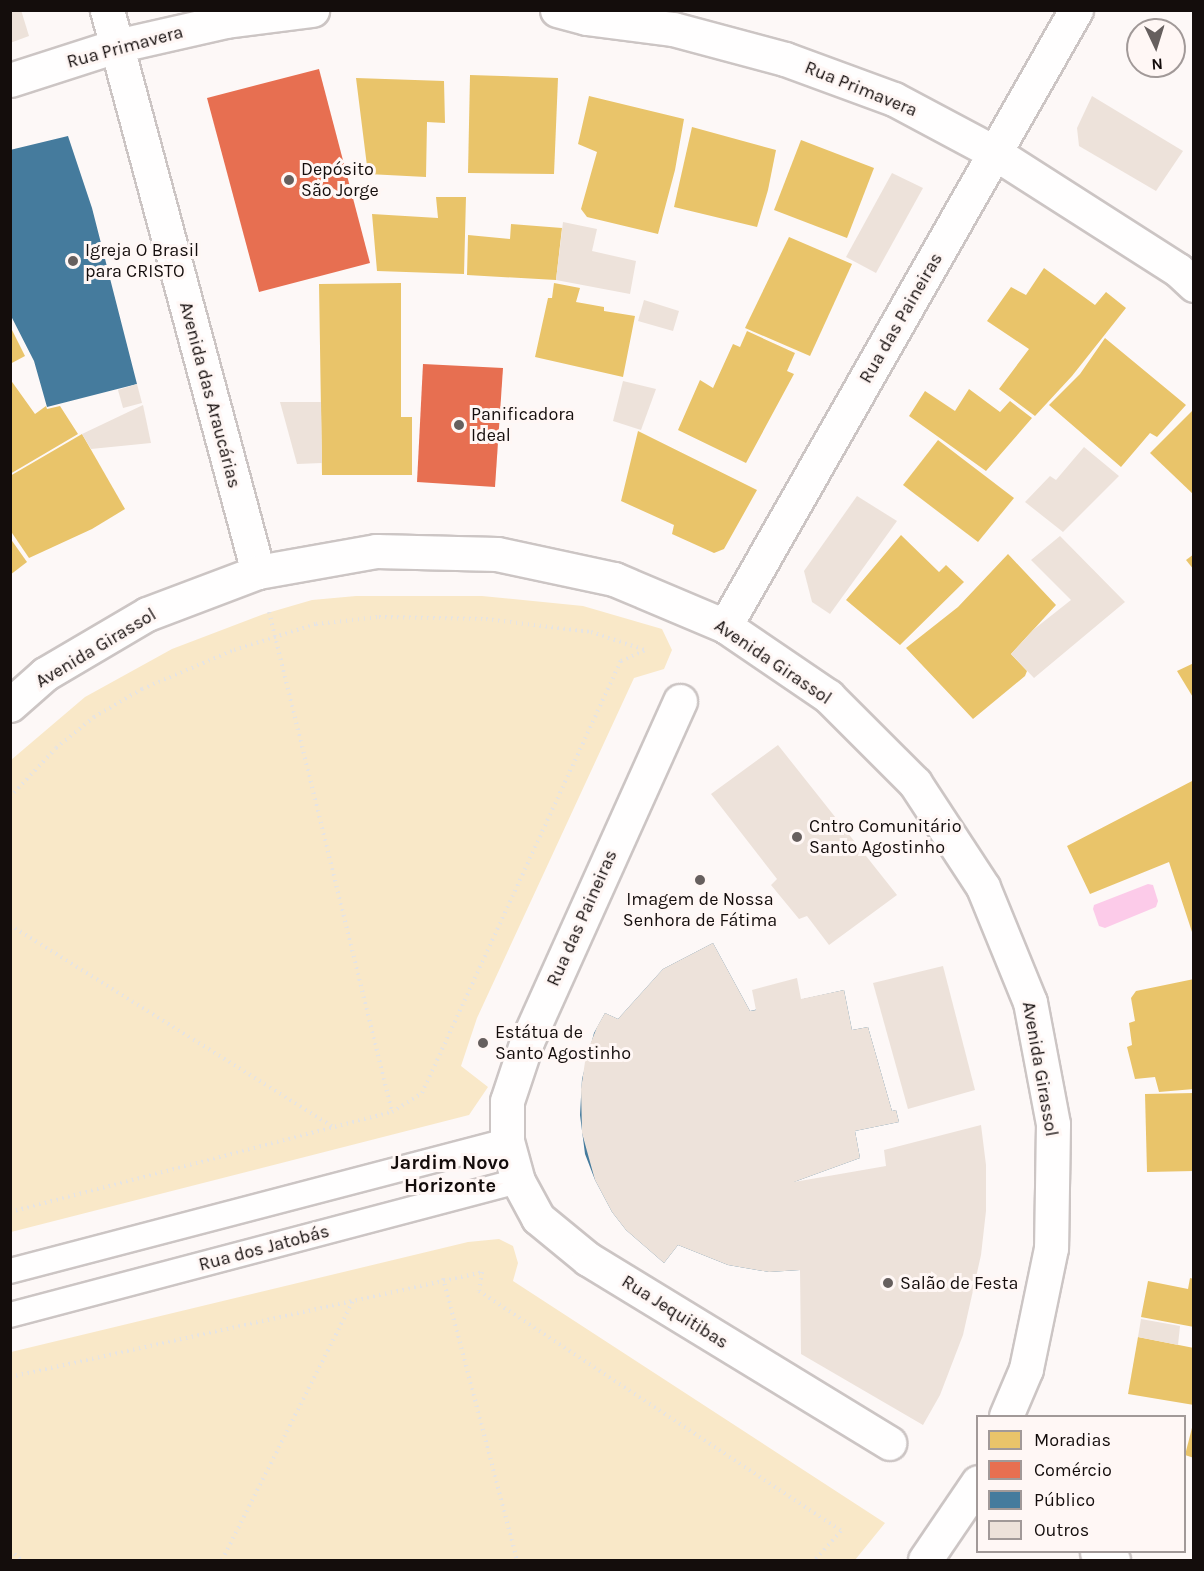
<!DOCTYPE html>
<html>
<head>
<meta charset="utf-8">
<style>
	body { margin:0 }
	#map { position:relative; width:1204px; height:1571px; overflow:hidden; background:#fdf8f7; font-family:Karla,sans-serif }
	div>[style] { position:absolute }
	.green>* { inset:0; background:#f9e8c8 }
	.water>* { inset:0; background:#fccbe9 }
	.homes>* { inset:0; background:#e9c46a }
	.shops>* { inset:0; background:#e76f51 }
	.public>* { inset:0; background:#457b9d }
	.building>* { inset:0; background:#ede2da }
	.path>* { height:4px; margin-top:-2px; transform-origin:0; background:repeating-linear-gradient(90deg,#e6e4e3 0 1.5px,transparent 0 6px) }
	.roads { filter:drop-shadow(2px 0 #ccc5c4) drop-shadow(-2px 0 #ccc5c4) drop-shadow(0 2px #ccc5c4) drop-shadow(0 -2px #ccc5c4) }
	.lane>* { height:24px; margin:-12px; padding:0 12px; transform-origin:12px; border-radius:12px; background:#fffefe }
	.street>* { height:33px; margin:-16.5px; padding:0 16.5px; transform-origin:16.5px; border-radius:16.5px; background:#fffefe }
	.dots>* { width:16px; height:16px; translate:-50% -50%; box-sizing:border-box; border:3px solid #fff7f5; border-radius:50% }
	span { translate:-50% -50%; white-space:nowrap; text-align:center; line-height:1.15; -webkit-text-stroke:6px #fff7f5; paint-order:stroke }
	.street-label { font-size:18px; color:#140d0c }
	.poi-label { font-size:18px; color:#140d0c }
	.left { translate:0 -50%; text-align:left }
	.neighbourhood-label { font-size:20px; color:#140d0c; font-weight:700 }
	.frame { position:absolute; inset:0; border:12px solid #140d0c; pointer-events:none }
	.legend { position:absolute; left:976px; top:1415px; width:210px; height:138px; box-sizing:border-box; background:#fff7f5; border:2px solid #a19998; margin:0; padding:8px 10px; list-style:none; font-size:18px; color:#140d0c }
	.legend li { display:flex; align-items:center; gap:12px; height:30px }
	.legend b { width:30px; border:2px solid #a19998 }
	.north { position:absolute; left:1126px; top:18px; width:60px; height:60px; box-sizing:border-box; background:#fff7f5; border:2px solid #a19998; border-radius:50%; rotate:176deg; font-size:16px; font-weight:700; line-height:24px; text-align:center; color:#140d0c }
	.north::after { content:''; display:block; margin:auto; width:21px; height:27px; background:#665f5e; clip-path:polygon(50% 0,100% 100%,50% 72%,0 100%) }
</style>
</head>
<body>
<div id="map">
	<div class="green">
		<i style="clip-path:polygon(356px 596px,482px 596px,583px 606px,662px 629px,672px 650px,664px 669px,634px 678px,477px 1018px,461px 1066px,488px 1087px,469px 1115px,11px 1232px,11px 760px,85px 697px,172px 649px,264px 614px,312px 600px)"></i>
		<i style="clip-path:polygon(499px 1239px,513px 1246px,518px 1263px,513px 1281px,885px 1523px,855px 1560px,11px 1560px,11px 1352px,468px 1242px)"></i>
	</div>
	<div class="water">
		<i style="clip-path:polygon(1148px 884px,1153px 885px,1158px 901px,1156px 907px,1105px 928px,1099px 926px,1093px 909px,1094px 905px)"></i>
	</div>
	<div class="homes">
		<i style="clip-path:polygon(470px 75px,558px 78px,554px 174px,468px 173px)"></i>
		<i style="clip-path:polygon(356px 78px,444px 81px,445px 123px,427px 122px,426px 177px,368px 174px)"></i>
		<i style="clip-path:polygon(589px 96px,684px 119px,675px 170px,658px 234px,587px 217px,581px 209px,597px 152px,578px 144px)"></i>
		<i style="clip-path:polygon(692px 127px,776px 150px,768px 190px,757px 227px,674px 207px)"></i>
		<i style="clip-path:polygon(801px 140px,874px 168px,847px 238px,774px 210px)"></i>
		<i style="clip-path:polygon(436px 197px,466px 197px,464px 274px,377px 271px,372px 214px,438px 218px)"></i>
		<i style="clip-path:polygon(511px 224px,562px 228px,556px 280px,467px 275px,468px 235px,510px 239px)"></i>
		<i style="clip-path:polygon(789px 237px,852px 264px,810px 356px,745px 328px)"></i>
		<i style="clip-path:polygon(1044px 268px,1095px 305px,1106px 292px,1126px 308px,1072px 376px,1035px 416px,999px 389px,1029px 349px,987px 321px,1011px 287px,1026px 295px)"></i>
		<i style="clip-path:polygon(401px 283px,401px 417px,412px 417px,412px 475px,322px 475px,319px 284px)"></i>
		<i style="clip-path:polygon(554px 283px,580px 288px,576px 302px,604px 307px,604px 311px,635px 316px,623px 377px,535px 357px,548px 298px,552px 298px)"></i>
		<i style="clip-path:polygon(10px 326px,25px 356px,10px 364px)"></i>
		<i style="clip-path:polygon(747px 331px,795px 353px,787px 371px,794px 374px,746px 463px,678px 430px,700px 380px,713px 388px,733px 344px,740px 347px)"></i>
		<i style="clip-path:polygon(1105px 338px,1186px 405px,1157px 437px,1150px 433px,1121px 467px,1049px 405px,1080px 374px)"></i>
		<i style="clip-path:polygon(10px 379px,35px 414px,46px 406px,47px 409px,60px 406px,78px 434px,10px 474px)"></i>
		<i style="clip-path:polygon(969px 389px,1000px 412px,1010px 401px,1032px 418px,986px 471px,909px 416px,925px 391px,955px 411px)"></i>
		<i style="clip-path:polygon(1194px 409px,1194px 495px,1150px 453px)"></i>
		<i style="clip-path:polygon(638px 431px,757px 490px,724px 549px,714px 553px,672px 534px,674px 525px,621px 501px)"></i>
		<i style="clip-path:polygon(82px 434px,125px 509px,92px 529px,29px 558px,10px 530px,10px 476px)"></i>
		<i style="clip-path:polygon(938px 440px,1014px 498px,978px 542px,903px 485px)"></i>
		<i style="clip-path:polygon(901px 535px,939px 572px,946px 565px,964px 582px,900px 645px,846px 600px)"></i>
		<i style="clip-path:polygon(10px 538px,27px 562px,10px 575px)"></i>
		<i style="clip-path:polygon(1008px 554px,1056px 605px,1011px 654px,1027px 671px,1025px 676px,973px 719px,906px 648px,958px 607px)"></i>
		<i style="clip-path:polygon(1194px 554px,1194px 570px,1186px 560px)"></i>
		<i style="clip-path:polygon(1194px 663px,1194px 699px,1177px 671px)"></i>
		<i style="clip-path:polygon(1194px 780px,1194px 935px,1193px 935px,1169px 862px,1090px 894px,1067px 846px)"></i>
		<i style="clip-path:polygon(1194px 979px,1194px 1089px,1159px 1092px,1155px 1077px,1135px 1079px,1127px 1047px,1132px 1045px,1129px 1023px,1135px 1021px,1131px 998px,1136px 991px)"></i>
		<i style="clip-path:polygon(1194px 1093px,1194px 1171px,1147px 1172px,1145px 1094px)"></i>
		<i style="clip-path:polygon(1190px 1278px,1194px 1279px,1194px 1327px,1141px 1317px,1148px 1281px,1188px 1289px)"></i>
		<i style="clip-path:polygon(1138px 1337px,1194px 1348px,1194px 1405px,1128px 1394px)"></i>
		<i style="clip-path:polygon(1193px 1424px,1194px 1424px,1194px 1458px,1185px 1455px)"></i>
	</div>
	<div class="shops">
		<i style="clip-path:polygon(319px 69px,370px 263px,259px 292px,207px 98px)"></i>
		<i style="clip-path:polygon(423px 364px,503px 368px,495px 487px,417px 482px)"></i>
	</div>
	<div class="public">
		<i style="clip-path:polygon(68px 136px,92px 208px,137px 384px,47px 407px,34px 361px,10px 314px,10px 150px)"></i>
		<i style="clip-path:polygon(713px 943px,750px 1011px,844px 990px,852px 1030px,868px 1027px,892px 1111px,896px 1110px,899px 1122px,855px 1131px,860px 1158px,794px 1182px,800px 1270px,769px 1272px,728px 1265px,678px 1245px,664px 1263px,626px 1230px,612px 1212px,595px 1180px,585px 1154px,580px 1115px,582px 1079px,594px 1033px,605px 1013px,618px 1019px,663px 969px)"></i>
	</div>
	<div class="building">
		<i style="clip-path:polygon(10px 10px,21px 10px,29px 36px,10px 43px)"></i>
		<i style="clip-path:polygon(1092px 96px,1183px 151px,1156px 191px,1079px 146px,1077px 128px)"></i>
		<i style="clip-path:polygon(892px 173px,923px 188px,876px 273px,846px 257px)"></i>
		<i style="clip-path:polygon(563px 222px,597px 229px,592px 251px,636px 261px,630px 294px,556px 280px)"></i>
		<i style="clip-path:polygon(644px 300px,679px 311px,673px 331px,638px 321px)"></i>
		<i style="clip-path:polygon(623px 381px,656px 389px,641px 430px,613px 421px)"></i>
		<i style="clip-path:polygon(137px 384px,142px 403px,123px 408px,118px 390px)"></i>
		<i style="clip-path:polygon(280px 402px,321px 402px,322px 463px,297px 464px)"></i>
		<i style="clip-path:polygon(143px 405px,151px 443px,91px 449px,82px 434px)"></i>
		<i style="clip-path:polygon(1084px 447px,1119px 476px,1063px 532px,1025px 502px,1050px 476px,1056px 480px)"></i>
		<i style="clip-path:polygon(857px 496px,897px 521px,830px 614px,812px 602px,804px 571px)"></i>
		<i style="clip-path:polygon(1060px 536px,1125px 602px,1034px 678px,1011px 654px,1033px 630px,1071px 600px,1031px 560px)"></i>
		<i style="clip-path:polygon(778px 745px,897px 895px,829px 945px,807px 916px,799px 919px,771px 885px,777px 879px,711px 794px)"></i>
		<i style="clip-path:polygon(713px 943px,750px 1011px,756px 1010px,752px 990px,797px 978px,801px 999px,844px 990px,852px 1030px,868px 1027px,892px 1111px,896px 1110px,899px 1122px,855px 1131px,860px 1158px,794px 1182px,886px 1166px,884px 1150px,981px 1125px,986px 1165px,986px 1211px,981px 1255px,963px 1335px,940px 1395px,923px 1425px,801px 1354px,800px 1270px,769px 1272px,728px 1265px,678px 1245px,664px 1263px,626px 1230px,612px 1212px,595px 1180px,582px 1133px,581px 1089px,586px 1055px,597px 1027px,605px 1013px,618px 1019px,663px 969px)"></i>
		<i style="clip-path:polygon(943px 966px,975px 1090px,908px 1109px,873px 983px)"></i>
		<i style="clip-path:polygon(1141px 1319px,1180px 1326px,1178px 1345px,1138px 1337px)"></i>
	</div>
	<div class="path">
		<i style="left:269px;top:612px;width:515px;rotate:76.18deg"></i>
		<i style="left:10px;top:797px;width:67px;rotate:-46.8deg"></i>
		<i style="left:56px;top:748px;width:49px;rotate:-39.2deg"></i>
		<i style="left:94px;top:717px;width:56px;rotate:-30.3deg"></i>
		<i style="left:142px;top:689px;width:100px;rotate:-23deg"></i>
		<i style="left:234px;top:650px;width:86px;rotate:-17.6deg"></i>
		<i style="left:316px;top:624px;width:63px;rotate:-6.3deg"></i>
		<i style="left:379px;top:617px;width:107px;rotate:1.1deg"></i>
		<i style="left:486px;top:619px;width:106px;rotate:7.1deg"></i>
		<i style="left:591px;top:632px;width:57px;rotate:18.4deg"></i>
		<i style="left:10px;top:925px;width:380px;rotate:32deg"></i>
		<i style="left:10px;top:1212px;width:395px;rotate:-14.7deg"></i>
		<i style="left:392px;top:1112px;width:36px;rotate:-32deg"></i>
		<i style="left:422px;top:1093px;width:476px;rotate:-65.3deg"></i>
		<i style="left:621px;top:661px;width:27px;rotate:-24deg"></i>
		<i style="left:443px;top:1278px;width:292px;rotate:75.3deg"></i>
		<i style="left:10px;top:1377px;width:484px;rotate:-12.5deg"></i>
		<i style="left:482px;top:1272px;width:19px;rotate:99deg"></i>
		<i style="left:479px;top:1291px;width:434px;rotate:33.5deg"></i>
		<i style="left:841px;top:1531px;width:39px;rotate:132deg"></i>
		<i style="left:10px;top:1550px;width:15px;rotate:42deg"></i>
		<i style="left:222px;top:1560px;width:292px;rotate:-63.2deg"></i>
	</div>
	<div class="roads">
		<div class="lane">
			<i style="left:10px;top:1271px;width:514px;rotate:-14.66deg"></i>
			<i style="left:10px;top:1315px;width:525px;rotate:-14.78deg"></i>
		</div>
		<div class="street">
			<i style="left:107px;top:10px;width:582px;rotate:74.96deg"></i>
			<i style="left:557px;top:10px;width:30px;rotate:15deg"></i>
			<i style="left:586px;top:18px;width:88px;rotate:7.2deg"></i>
			<i style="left:673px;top:29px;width:116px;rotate:15deg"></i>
			<i style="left:785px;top:59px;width:116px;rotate:20.2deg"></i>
			<i style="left:894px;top:99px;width:115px;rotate:28.1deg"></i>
			<i style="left:995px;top:153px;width:217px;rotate:32.6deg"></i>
			<i style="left:1178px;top:270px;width:22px;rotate:43deg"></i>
			<i style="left:10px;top:80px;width:111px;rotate:-17.8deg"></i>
			<i style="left:116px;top:46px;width:113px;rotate:-12.8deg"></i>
			<i style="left:226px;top:21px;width:87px;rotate:-7.3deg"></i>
			<i style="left:725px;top:626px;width:709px;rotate:-60.33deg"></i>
			<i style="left:680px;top:701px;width:373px;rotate:114.2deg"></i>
			<i style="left:527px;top:1041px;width:63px;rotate:108.4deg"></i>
			<i style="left:507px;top:1101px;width:40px;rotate:90deg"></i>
			<i style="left:507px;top:1141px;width:41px;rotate:74.6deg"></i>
			<i style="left:518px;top:1181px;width:42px;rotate:61.6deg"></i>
			<i style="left:538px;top:1218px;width:65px;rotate:39.4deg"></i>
			<i style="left:588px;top:1259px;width:353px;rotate:31.4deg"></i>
			<i style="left:10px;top:705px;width:47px;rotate:-41.5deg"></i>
			<i style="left:45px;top:674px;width:118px;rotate:-30.5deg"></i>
			<i style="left:147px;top:614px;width:119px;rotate:-20.7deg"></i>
			<i style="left:258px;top:572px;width:120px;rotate:-10.1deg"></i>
			<i style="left:376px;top:551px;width:121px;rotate:1.4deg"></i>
			<i style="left:497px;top:554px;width:120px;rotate:12.1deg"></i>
			<i style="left:614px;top:579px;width:121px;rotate:22.9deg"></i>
			<i style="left:725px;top:626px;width:125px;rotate:34.2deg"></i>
			<i style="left:828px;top:696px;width:123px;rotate:45deg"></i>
			<i style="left:915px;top:783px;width:124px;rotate:56.8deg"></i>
			<i style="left:983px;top:887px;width:124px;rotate:67.8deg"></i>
			<i style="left:1030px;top:1002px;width:124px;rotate:79.3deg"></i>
			<i style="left:1053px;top:1124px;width:124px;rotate:90.9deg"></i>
			<i style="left:1051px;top:1248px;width:124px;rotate:101.7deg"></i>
			<i style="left:1026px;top:1369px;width:51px;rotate:113.1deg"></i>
			<i style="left:1097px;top:1552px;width:18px;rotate:27deg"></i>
			<i style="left:925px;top:1560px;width:94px;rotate:-55.8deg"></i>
		</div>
	</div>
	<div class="dots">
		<i style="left:289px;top:180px;background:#665f5e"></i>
		<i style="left:73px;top:261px;background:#665f5e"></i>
		<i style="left:459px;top:425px;background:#665f5e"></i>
		<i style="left:797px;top:837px;background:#665f5e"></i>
		<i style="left:700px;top:880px;background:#665f5e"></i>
		<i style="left:483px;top:1043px;background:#665f5e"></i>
		<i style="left:888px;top:1283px;background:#665f5e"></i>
	</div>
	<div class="street-label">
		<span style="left:125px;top:47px;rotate:-15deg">Rua Primavera</span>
		<span style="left:861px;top:89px;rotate:22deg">Rua Primavera</span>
		<span style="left:901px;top:318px;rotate:-60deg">Rua das Paineiras</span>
		<span style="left:210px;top:395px;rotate:75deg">Avenida das Araucárias</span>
		<span style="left:96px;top:648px;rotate:-31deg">Avenida Girassol</span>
		<span style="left:773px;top:662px;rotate:34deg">Avenida Girassol</span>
		<span style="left:582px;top:918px;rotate:-66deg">Rua das Paineiras</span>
		<span style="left:1040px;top:1069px;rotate:80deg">Avenida Girassol</span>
		<span style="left:264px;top:1248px;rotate:-15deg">Rua dos Jatobás</span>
		<span style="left:675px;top:1312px;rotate:32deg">Rua Jequitibas</span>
	</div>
	<div class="poi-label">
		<span class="left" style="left:301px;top:180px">Depósito<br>São Jorge</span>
		<span class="left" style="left:85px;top:261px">Igreja O Brasil<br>para CRISTO</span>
		<span class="left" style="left:471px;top:425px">Panificadora<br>Ideal</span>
		<span class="left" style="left:809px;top:837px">Cntro Comunitário<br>Santo Agostinho</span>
		<span style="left:700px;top:910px">Imagem de Nossa<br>Senhora de Fátima</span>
		<span class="left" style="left:495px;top:1043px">Estátua de<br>Santo Agostinho</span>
		<span class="left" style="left:900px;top:1283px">Salão de Festa</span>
	</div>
	<div class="neighbourhood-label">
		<span style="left:450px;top:1174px">Jardim Novo<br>Horizonte</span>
	</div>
	<div class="frame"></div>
	<ul class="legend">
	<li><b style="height:16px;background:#e9c46a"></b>Moradias</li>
	<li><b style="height:16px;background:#e76f51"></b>Comércio</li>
	<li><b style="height:16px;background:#457b9d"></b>Público</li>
	<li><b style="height:16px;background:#ede2da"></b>Outros</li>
	</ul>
	<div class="north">N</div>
</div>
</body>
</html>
